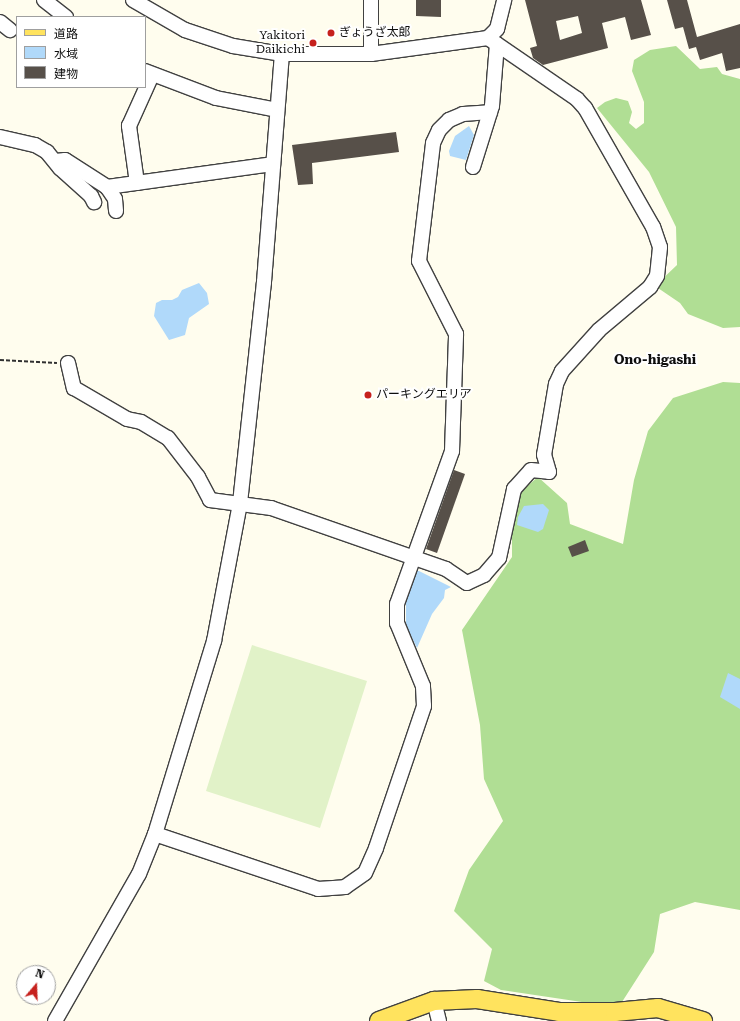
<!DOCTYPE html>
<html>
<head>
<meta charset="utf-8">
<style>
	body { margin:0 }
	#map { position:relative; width:740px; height:1021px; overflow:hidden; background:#fffdee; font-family:"Roboto Serif","Noto Sans JP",serif }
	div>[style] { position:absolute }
	.forest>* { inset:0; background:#b0de94 }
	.pitch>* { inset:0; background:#e1f2c8 }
	.water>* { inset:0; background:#b0d9fa }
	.building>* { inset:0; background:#575049 }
	.path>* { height:2px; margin-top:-1px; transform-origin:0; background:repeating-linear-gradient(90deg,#303030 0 4px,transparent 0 6px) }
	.roads { filter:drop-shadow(1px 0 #414141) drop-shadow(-1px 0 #414141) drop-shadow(0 1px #414141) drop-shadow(0 -1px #414141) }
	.minor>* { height:14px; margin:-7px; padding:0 7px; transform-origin:7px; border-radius:7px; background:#fff }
	.major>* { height:18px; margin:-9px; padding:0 9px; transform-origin:9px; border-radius:9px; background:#ffe35e }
	.dots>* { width:11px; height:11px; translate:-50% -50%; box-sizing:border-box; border:2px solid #fff; border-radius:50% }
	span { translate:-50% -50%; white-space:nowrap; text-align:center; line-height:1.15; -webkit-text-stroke:4px #fff; paint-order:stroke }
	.poi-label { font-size:12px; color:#0e0e0e }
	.left { translate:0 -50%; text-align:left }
	.right { translate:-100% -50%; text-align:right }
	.neighbourhood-label { font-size:13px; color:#0e0e0e; font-weight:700 }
	.legend { position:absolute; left:16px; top:16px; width:130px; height:72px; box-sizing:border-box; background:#fff; border:1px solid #9f9f9f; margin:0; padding:5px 7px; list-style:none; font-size:12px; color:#0e0e0e }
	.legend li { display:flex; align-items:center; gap:8px; height:20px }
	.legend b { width:20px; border:1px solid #9f9f9f }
	.north { position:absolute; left:16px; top:965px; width:40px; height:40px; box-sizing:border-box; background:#fff; border:1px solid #9f9f9f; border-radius:50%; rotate:19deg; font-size:11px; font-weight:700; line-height:16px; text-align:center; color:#0e0e0e }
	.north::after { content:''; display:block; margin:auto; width:14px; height:18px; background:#c6211d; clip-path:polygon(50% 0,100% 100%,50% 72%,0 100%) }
</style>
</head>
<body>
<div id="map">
	<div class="forest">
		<i style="clip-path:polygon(676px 46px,700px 69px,717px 67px,722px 74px,740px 79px,740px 327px,723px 328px,688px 314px,680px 303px,655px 286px,677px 265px,676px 227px,649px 172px,597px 108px,605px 102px,616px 98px,628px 101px,632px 112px,629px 123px,636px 129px,644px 123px,644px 102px,632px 71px,634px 60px,650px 50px)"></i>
		<i style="clip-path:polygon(723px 382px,740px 383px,740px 910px,695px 902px,660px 914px,654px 952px,622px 1002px,602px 1005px,501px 990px,484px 981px,492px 949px,454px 911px,469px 870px,503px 821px,484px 779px,480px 725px,462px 630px,512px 557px,512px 524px,520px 492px,538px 477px,567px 503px,570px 524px,623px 544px,634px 480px,648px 431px,673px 398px)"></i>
	</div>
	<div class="pitch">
		<i style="clip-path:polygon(252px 645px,367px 681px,320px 828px,206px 791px)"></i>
	</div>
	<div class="water">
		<i style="clip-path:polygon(469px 126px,474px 135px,466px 160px,450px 156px,449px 151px,455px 136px)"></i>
		<i style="clip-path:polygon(199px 283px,207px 293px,209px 304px,189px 318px,185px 335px,169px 340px,154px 316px,156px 303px,162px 300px,172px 300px,178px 297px,182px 290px)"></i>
		<i style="clip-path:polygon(543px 504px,549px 510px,543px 529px,538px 532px,517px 525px,518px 517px,524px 506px)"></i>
		<i style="clip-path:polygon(416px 571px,419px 571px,451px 587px,445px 590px,444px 598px,432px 614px,417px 648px,406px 626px,406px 600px)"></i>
		<i style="clip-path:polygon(728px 673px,740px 679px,740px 709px,720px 697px)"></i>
	</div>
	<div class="building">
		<i style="clip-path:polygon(416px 0,441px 0,441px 17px,416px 16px)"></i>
		<i style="clip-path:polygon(evenodd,525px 0,641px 0,651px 35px,631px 40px,625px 17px,602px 23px,608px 48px,543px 65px,533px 58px,530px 48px,537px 46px,525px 0,578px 16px,582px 33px,560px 40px,556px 21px,578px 16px)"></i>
		<i style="clip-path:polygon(667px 0,687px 0,697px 37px,740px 24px,740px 68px,726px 71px,722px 53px,700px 60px,696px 47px,689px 49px,683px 27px,675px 29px)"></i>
		<i style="clip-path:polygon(396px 132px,399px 152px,312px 163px,313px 184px,298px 185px,292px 145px)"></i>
		<i style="clip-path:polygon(454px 470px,465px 474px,437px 553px,426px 549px)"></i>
		<i style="clip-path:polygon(585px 540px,589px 551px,572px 557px,568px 547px)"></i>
	</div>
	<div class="path">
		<i style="left:0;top:360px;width:57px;rotate:3deg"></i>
	</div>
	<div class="roads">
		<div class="minor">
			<i style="left:44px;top:0;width:28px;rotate:38deg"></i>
			<i style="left:133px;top:0;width:60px;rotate:30deg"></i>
			<i style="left:185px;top:30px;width:51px;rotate:18.4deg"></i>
			<i style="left:233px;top:46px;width:50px;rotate:9.3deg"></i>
			<i style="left:282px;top:54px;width:89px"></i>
			<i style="left:371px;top:54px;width:118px;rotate:-7.8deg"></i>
			<i style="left:488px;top:38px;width:13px;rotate:-45deg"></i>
			<i style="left:497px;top:29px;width:30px;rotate:-76deg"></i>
			<i style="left:371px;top:0;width:54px;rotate:90deg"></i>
			<i style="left:0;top:22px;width:13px;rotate:39deg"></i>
			<i style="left:145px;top:71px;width:76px;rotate:20.8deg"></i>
			<i style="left:216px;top:98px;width:62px;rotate:11.1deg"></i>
			<i style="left:0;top:137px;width:36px;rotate:13deg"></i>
			<i style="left:35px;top:145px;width:14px;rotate:30deg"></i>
			<i style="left:47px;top:152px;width:21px;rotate:51deg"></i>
			<i style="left:60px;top:168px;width:42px;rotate:42.1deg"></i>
			<i style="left:91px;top:196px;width:7px;rotate:63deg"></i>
			<i style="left:56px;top:161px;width:9px;rotate:-6deg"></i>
			<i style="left:65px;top:160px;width:50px;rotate:32.7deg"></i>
			<i style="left:107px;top:187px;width:14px;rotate:56deg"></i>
			<i style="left:115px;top:199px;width:12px;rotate:85deg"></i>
			<i style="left:473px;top:167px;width:64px;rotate:-72.7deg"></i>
			<i style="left:492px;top:106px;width:62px;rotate:-85.4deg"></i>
			<i style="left:137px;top:183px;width:58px;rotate:-98deg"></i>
			<i style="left:129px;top:126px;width:56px;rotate:-65.7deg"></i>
			<i style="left:107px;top:187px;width:167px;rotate:-7.9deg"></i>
			<i style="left:68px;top:363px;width:26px;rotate:77deg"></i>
			<i style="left:74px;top:388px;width:61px;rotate:30.3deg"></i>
			<i style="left:127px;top:419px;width:14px;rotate:12deg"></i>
			<i style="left:141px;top:422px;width:31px;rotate:31deg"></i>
			<i style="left:168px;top:438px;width:49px;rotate:52.4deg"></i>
			<i style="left:198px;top:477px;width:26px;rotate:62deg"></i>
			<i style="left:210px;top:500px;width:62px;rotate:7.5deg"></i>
			<i style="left:271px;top:508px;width:185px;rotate:19.2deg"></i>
			<i style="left:446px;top:569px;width:25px;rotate:34deg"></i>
			<i style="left:467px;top:583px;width:19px;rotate:-25deg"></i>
			<i style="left:484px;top:575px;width:23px;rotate:-49deg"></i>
			<i style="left:499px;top:558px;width:71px;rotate:-77.7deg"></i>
			<i style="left:514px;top:489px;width:25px;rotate:-48deg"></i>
			<i style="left:531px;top:470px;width:18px;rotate:6deg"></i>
			<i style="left:549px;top:472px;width:18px;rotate:-106deg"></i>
			<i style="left:544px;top:455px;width:72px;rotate:-80.4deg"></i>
			<i style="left:556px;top:384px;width:14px;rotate:-65deg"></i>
			<i style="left:562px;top:371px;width:55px;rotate:-47.9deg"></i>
			<i style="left:599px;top:330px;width:67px;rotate:-40.1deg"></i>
			<i style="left:650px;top:287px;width:13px;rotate:-58deg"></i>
			<i style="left:657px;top:276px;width:29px;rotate:-84deg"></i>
			<i style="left:660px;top:247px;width:21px;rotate:-109deg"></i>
			<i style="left:653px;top:227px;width:137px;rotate:-119.7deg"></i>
			<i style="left:585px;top:108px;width:12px;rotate:-132deg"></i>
			<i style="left:577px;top:99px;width:108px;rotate:-145.6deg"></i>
			<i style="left:155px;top:834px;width:172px;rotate:18.6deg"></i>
			<i style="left:318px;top:889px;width:27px;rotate:-4deg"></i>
			<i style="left:345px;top:887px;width:24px;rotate:-35deg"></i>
			<i style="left:365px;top:873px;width:27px;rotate:-66deg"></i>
			<i style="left:376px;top:848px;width:150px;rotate:-71.3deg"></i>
			<i style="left:424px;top:706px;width:20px;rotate:-93deg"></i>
			<i style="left:423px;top:686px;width:68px;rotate:-112.4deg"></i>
			<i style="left:397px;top:623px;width:19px;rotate:-90deg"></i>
			<i style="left:397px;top:604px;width:163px;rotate:-70.2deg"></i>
			<i style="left:452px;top:451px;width:117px;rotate:-88deg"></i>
			<i style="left:456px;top:334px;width:82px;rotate:-116.9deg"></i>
			<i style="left:419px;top:261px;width:119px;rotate:-83.2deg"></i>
			<i style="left:433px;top:143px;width:14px;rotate:-65deg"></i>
			<i style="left:439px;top:130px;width:14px;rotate:-45deg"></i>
			<i style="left:449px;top:120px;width:15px;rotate:-23deg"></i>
			<i style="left:463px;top:114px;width:27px;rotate:-4deg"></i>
			<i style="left:434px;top:1001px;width:21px;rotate:76deg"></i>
			<i style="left:55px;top:1021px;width:169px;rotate:-60.3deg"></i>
			<i style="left:139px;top:874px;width:43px;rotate:-68.2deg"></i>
			<i style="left:155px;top:834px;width:202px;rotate:-73deg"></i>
			<i style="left:214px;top:641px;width:140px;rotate:-79.3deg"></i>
			<i style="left:240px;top:503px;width:222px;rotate:-83.8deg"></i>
			<i style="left:264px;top:282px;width:229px;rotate:-85.5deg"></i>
		</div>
		<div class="major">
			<i style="left:379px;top:1021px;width:59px;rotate:-20deg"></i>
			<i style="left:434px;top:1001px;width:43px;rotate:-2.7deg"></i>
			<i style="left:477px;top:999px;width:83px;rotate:9deg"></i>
			<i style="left:559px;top:1012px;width:56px"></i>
			<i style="left:615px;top:1012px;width:43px;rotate:-5.3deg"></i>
			<i style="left:658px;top:1008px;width:47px;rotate:16.1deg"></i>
		</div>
	</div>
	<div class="dots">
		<i style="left:331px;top:33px;background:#c6211d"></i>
		<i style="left:313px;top:43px;background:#c6211d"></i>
		<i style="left:368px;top:395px;background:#c6211d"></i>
	</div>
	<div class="poi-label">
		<span class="left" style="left:339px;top:33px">ぎょうざ太郎</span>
		<span class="right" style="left:305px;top:43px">Yakitori<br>Daikichi</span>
		<span class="left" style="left:376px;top:395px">パーキングエリア</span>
	</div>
	<div class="neighbourhood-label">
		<span style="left:655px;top:360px">Ono-higashi</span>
	</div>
	<ul class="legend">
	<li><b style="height:5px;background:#ffe35e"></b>道路</li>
	<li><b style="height:11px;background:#b0d9fa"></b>水域</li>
	<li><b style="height:11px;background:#575049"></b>建物</li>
	</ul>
	<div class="north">N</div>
</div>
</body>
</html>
